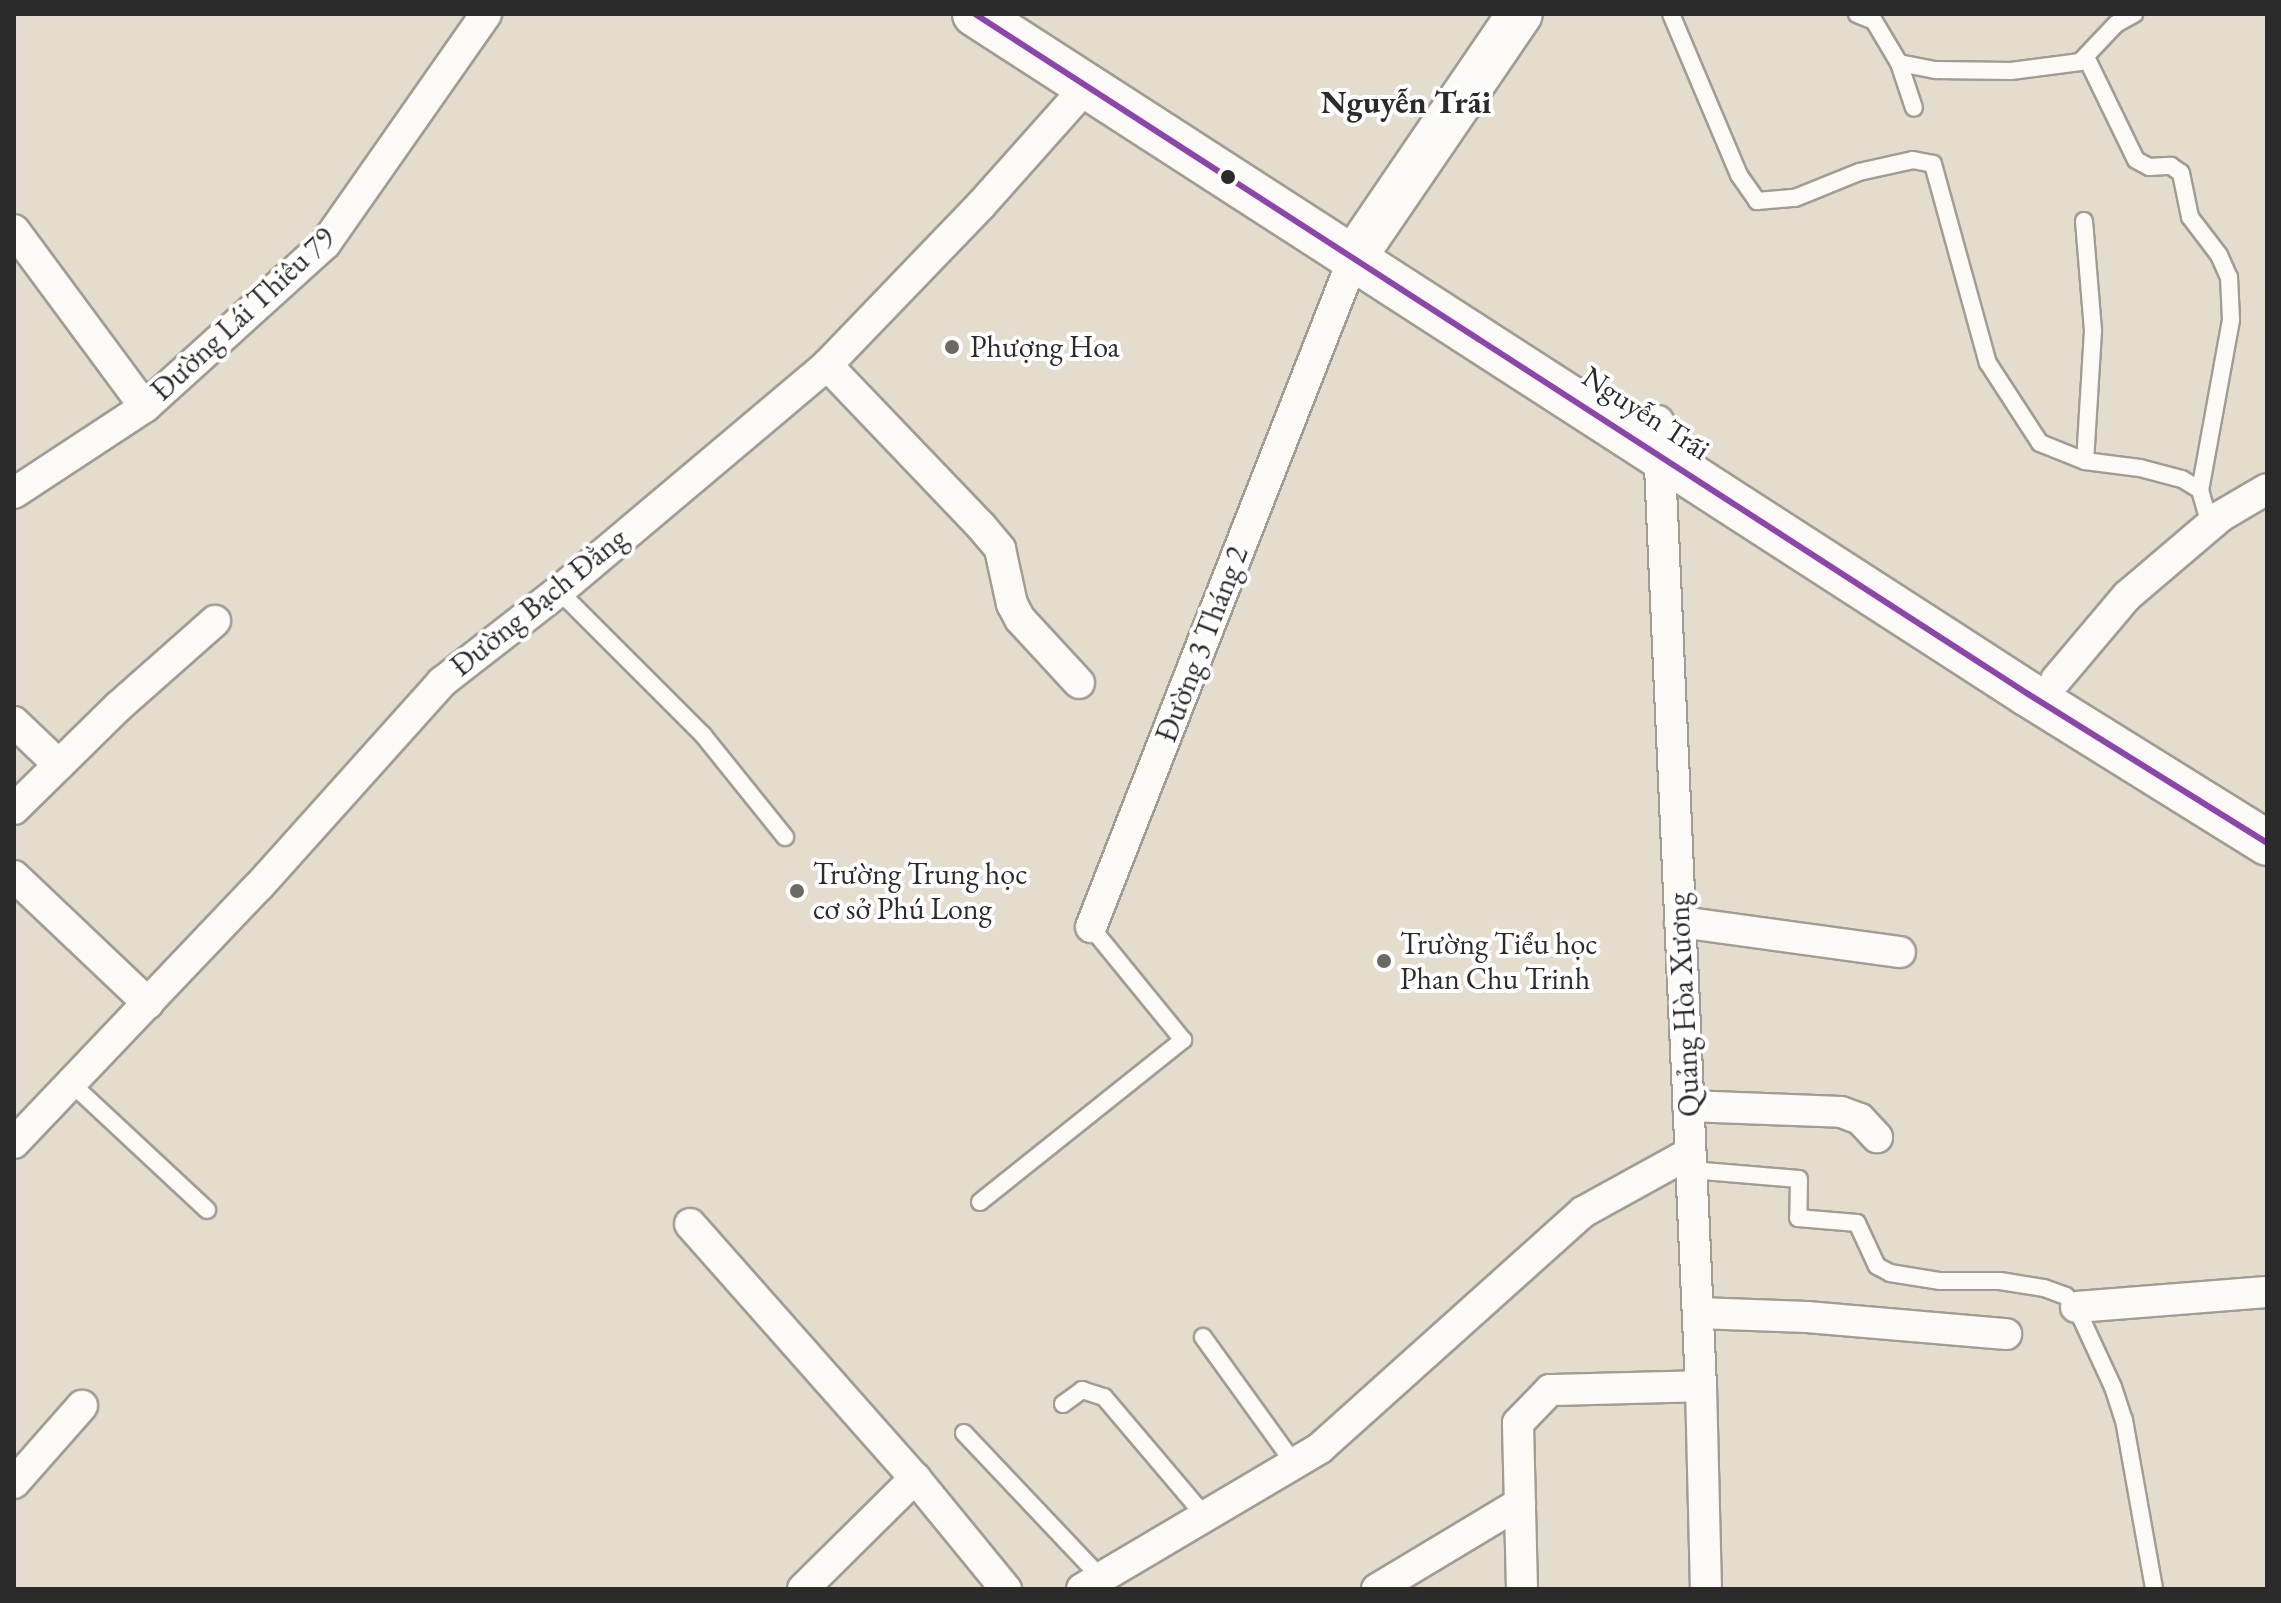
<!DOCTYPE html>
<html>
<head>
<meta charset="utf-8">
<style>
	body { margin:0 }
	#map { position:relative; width:2281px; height:1603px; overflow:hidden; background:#e4dccc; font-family:"EB Garamond",serif }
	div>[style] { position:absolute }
	.roads { filter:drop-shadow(2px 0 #a19d93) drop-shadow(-2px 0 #a19d93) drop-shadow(0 2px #a19d93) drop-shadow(0 -2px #a19d93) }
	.lane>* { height:16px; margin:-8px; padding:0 8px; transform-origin:8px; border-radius:8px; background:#fbfaf7 }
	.street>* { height:30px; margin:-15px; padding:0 15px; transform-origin:15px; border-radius:15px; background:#fbfaf7 }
	.secondary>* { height:44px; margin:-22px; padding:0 22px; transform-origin:22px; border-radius:22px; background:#fbfaf7 }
	.bus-1>* { height:6px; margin:-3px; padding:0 3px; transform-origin:3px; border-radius:3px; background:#8e44ad }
	.dots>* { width:22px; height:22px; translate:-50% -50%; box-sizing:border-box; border:4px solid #fff; border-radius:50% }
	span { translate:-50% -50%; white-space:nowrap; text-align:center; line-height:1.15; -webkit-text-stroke:8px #fff; paint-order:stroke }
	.street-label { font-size:30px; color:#2b2b2b }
	.poi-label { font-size:30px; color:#2b2b2b }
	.left { translate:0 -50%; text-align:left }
	.neighbourhood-label { font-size:32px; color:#2b2b2b; font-weight:700 }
	.frame { position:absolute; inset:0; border:16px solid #2b2b2b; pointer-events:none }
</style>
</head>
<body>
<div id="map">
	<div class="roads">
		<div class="lane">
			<i style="left:1671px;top:14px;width:175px;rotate:67.1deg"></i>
			<i style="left:1739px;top:175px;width:32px;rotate:55deg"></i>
			<i style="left:1757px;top:201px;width:38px;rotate:-5deg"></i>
			<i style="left:1795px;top:198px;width:69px;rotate:-22.1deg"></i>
			<i style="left:1859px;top:172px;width:55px;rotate:-12.5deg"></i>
			<i style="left:1913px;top:160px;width:20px;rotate:11deg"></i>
			<i style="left:1933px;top:164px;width:206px;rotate:74.6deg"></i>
			<i style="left:1988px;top:363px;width:95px;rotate:57deg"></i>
			<i style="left:2040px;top:443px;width:48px;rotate:21.8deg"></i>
			<i style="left:2085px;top:461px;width:55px;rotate:7.3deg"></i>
			<i style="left:2140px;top:468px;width:43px;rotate:14.7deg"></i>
			<i style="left:2182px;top:479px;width:21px;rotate:31deg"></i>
			<i style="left:1857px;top:14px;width:18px;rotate:22deg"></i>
			<i style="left:1874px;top:21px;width:49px;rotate:59.2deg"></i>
			<i style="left:1899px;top:63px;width:38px;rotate:11deg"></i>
			<i style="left:1936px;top:70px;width:75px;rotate:0.8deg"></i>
			<i style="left:2011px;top:71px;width:70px;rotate:-7.4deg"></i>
			<i style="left:2080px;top:62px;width:52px;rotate:-46.5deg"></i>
			<i style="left:2116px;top:24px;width:21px;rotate:-29deg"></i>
			<i style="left:2086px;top:57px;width:114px;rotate:64.1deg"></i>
			<i style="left:2136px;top:160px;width:15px;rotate:28deg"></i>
			<i style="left:2149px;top:167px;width:22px;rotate:-3deg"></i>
			<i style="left:2171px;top:166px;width:12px;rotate:35deg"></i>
			<i style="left:2181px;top:173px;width:45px;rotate:78.4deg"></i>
			<i style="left:2190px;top:217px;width:48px;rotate:52.7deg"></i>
			<i style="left:2219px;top:255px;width:24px;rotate:66deg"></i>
			<i style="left:2229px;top:277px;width:43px;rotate:87.3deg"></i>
			<i style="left:2231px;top:320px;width:173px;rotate:100.3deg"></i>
			<i style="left:2200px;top:490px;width:36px;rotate:74deg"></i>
			<i style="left:1899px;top:63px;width:47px;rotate:71.6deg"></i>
			<i style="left:2084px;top:221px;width:110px;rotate:85.3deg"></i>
			<i style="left:2093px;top:331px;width:130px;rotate:93.5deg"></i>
			<i style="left:559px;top:591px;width:204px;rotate:45deg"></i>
			<i style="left:703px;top:735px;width:131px;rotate:51.2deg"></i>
			<i style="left:71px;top:1083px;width:186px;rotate:43deg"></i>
			<i style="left:1691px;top:1170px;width:108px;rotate:4.8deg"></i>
			<i style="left:1799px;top:1179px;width:39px;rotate:91deg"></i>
			<i style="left:1798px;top:1218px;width:59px;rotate:4.8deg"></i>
			<i style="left:1857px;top:1223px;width:47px;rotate:65.1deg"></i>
			<i style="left:1877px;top:1266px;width:15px;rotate:28deg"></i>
			<i style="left:1890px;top:1273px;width:51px;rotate:9.1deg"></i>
			<i style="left:1940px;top:1281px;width:60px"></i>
			<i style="left:2000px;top:1281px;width:45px;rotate:9deg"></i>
			<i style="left:2044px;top:1288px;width:23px;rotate:20deg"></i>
			<i style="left:2066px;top:1296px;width:15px;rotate:48deg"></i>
			<i style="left:2076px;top:1307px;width:88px;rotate:65.2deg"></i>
			<i style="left:2113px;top:1387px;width:35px;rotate:72deg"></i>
			<i style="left:2124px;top:1420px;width:172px;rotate:79.9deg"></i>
			<i style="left:980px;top:1202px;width:260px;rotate:-38.6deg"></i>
			<i style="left:1183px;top:1040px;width:146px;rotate:-129.2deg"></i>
			<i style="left:1203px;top:1337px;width:155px;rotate:54.2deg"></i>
			<i style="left:1063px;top:1404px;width:24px;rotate:-36deg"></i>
			<i style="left:1082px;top:1390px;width:23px;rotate:18deg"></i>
			<i style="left:1104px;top:1397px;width:156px;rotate:49.7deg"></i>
			<i style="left:964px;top:1433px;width:199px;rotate:46.6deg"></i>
		</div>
		<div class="street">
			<i style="left:14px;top:230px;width:220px;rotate:53.5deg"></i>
			<i style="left:827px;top:365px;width:223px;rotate:46.3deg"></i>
			<i style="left:981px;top:526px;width:30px;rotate:50deg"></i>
			<i style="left:1000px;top:549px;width:56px;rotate:77.7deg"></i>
			<i style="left:1012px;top:604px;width:17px;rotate:62deg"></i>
			<i style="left:1020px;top:619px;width:87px;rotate:47.3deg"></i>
			<i style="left:1658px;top:421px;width:966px;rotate:87.45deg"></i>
			<i style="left:1701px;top:1386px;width:203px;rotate:88.6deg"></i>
			<i style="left:14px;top:493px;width:157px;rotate:-33.3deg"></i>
			<i style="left:145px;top:407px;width:243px;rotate:-42.2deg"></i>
			<i style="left:325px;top:244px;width:281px;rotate:-55deg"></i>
			<i style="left:2056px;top:680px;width:110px;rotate:-49.8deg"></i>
			<i style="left:2127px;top:596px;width:123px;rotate:-40.4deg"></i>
			<i style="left:2221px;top:516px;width:53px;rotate:-30.4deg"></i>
			<i style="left:14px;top:722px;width:62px;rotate:43.7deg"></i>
			<i style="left:14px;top:809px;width:148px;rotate:-44.5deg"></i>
			<i style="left:120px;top:705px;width:127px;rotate:-41.5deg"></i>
			<i style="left:14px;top:876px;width:185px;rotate:43.5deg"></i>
			<i style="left:1680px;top:922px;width:222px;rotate:7.8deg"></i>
			<i style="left:1091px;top:927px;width:720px;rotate:-68.57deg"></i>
			<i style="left:1688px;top:1106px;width:153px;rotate:2.2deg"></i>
			<i style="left:1841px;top:1112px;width:20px;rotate:20deg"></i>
			<i style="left:1860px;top:1119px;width:25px;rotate:47deg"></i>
			<i style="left:14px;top:1143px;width:355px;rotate:-46.4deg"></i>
			<i style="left:259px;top:886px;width:274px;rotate:-48.1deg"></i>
			<i style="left:442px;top:682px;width:148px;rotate:-37.9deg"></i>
			<i style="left:559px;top:591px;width:351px;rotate:-40.1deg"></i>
			<i style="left:827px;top:365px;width:222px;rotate:-46.1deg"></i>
			<i style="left:981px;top:205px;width:159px;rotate:-48.3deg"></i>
			<i style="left:690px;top:1224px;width:339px;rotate:48.5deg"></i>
			<i style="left:915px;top:1478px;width:144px;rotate:50.7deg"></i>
			<i style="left:2076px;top:1307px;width:192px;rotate:-4.5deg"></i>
			<i style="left:1698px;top:1313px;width:109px;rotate:2.1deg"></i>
			<i style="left:1807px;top:1317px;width:200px;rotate:4.9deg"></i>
			<i style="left:14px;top:1483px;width:103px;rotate:-48.6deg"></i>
			<i style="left:803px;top:1589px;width:158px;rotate:-44.7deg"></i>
			<i style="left:1082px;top:1589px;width:277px;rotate:-30.6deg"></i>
			<i style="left:1320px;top:1448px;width:353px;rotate:-41.9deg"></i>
			<i style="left:1583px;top:1212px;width:122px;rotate:-28.9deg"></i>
			<i style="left:1377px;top:1589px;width:167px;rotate:-31deg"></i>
			<i style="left:1522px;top:1589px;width:166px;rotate:-91.4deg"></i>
			<i style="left:1518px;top:1423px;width:46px;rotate:-45.9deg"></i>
			<i style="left:1550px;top:1390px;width:151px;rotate:-1.5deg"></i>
		</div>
		<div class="secondary">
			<i style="left:975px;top:14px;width:1253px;rotate:32.85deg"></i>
			<i style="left:2028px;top:694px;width:282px;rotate:31.9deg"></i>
			<i style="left:1354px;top:257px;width:294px;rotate:-55.7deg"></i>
		</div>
	</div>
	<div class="bus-1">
		<i style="left:975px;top:14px;width:1253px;rotate:32.85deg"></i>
		<i style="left:2028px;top:694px;width:282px;rotate:31.9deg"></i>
	</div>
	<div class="dots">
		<i style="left:1228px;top:177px;background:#2b2b2b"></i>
		<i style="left:952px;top:347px;background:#6c6963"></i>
		<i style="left:797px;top:891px;background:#6c6963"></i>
		<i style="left:1384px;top:961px;background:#6c6963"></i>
	</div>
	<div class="street-label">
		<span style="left:243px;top:314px;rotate:-43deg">Đường Lái Thiêu 79</span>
		<span style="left:1646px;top:413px;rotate:33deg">Nguyễn Trãi</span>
		<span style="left:539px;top:602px;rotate:-39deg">Đường Bạch Đằng</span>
		<span style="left:1202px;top:644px;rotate:-69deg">Đường 3 Tháng 2</span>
		<span style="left:1684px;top:1005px;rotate:-93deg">Quảng Hòa Xương</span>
	</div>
	<div class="poi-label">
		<span class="left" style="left:970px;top:347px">Phượng Hoa</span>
		<span class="left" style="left:813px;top:891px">Trường Trung học<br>cơ sở Phú Long</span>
		<span class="left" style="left:1400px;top:961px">Trường Tiểu học<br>Phan Chu Trinh</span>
	</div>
	<div class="neighbourhood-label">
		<span style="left:1406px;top:102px">Nguyễn Trãi</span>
	</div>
	<div class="frame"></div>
</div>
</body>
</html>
